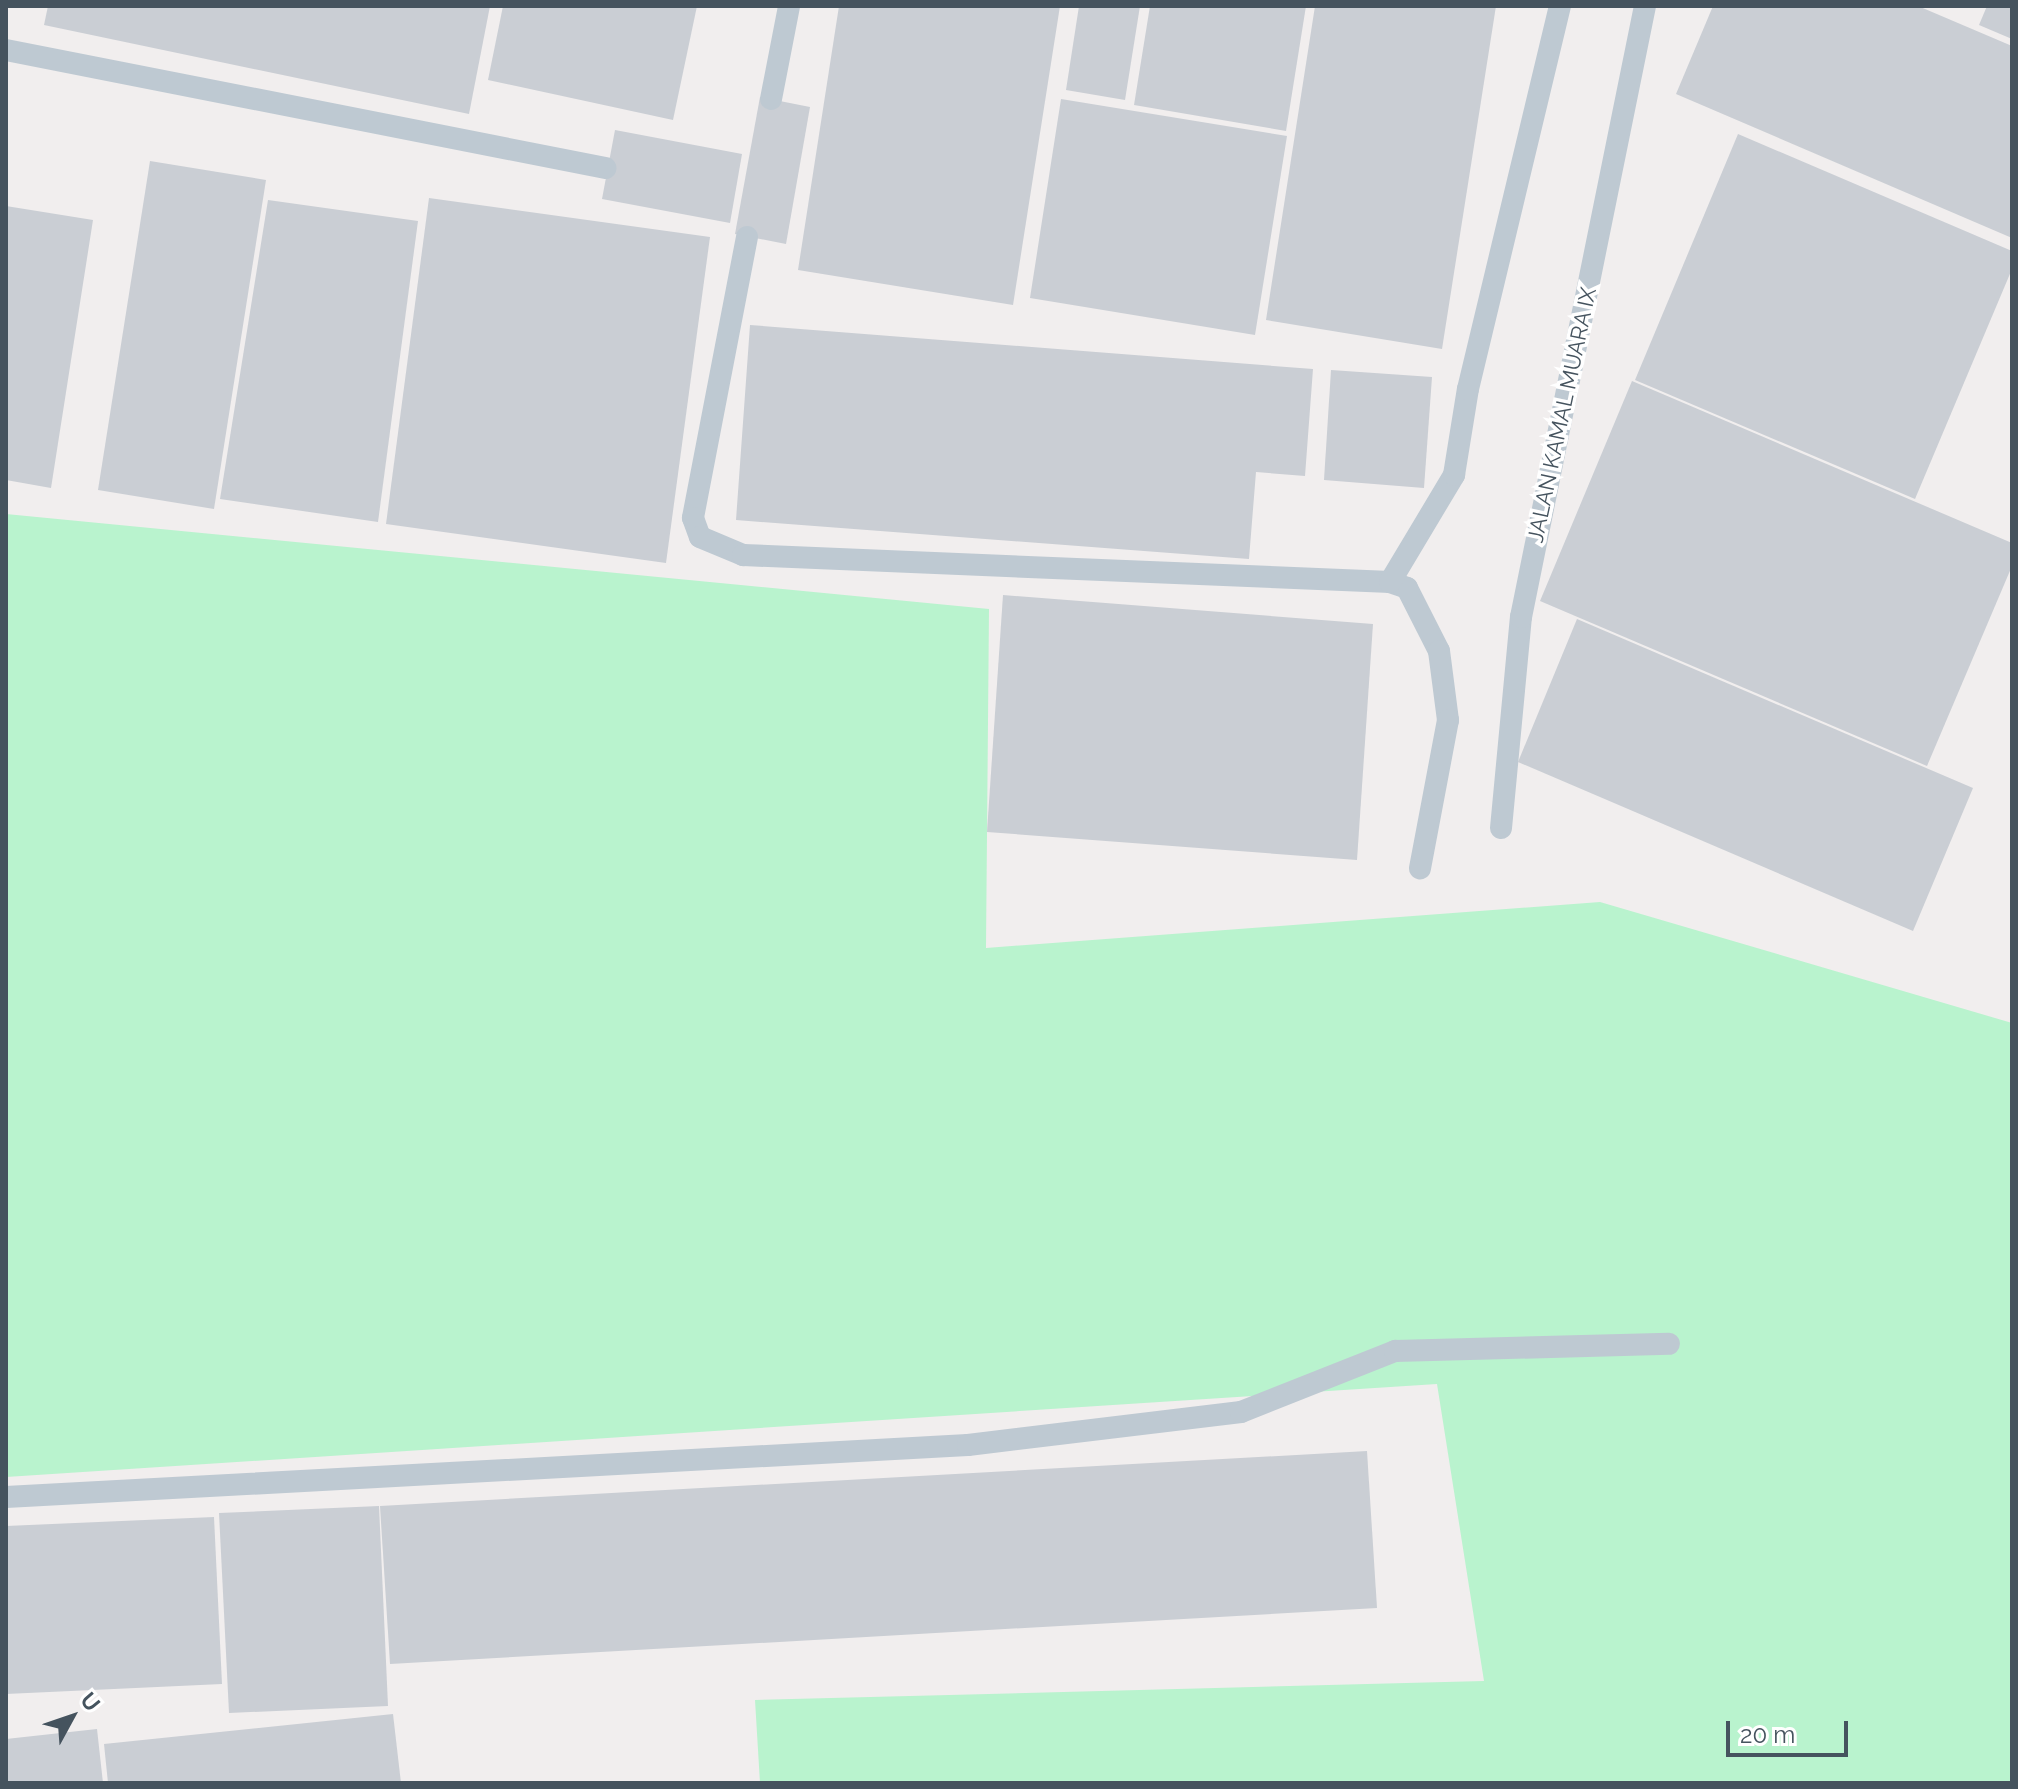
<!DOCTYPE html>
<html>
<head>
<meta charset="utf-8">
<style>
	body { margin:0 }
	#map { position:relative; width:2018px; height:1789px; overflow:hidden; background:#f1eeee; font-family:Raleway,sans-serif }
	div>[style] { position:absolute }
	.green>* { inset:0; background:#b9f3ce }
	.building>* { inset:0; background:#caced4 }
	.lane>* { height:22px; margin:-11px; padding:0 11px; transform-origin:11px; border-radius:11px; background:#bec9d2 }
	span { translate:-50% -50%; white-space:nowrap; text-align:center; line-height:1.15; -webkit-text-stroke:7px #fff; paint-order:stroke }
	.street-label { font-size:22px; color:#45535e }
	.frame { position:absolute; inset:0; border:8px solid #45535e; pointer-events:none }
	.north { position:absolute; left:32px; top:1677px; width:80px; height:80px; -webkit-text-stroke:6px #fff; paint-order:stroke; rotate:50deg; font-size:22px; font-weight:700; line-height:32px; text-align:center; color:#45535e }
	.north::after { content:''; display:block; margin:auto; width:28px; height:36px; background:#45535e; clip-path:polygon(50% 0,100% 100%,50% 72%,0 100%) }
	.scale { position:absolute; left:1726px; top:1721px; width:122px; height:36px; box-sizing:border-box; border:4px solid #45535e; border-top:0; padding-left:10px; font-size:24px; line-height:28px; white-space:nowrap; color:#45535e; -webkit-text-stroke:6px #fff; paint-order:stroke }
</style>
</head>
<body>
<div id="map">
	<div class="green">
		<i style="clip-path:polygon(6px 514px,989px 609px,986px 948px,1600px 902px,2012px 1023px,2012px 1783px,760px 1783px,755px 1700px,1484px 1681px,1437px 1384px,6px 1477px)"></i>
	</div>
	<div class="building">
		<i style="clip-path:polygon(48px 6px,490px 6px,469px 114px,44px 25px)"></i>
		<i style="clip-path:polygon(503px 6px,697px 6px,673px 120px,488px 80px)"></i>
		<i style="clip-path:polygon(839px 6px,1060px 6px,1013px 305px,798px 270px)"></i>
		<i style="clip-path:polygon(1079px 6px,1140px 6px,1125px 100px,1066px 90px)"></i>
		<i style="clip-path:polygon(1150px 6px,1306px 6px,1286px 131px,1134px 105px)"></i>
		<i style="clip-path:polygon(1315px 6px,1496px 6px,1442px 349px,1266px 320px)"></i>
		<i style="clip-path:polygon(1713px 6px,1918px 6px,2012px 46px,2012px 238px,1676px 94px)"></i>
		<i style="clip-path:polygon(1987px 6px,2012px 6px,2012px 39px,1979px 25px)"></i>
		<i style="clip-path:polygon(760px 97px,810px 107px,786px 244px,735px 234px)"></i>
		<i style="clip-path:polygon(1061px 99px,1287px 136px,1255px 335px,1030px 298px)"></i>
		<i style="clip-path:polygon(615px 130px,742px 154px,730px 223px,602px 199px)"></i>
		<i style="clip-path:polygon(1738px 134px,2012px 251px,2012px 269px,1915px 499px,1635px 380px)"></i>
		<i style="clip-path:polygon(150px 161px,266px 180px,214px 509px,98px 490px)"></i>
		<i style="clip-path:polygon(429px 198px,710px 237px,666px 563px,386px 524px)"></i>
		<i style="clip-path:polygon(268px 200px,418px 221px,378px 522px,220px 499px)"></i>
		<i style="clip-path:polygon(6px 206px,93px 220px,51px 488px,6px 480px)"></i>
		<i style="clip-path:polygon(750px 325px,1313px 369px,1305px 476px,1256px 472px,1249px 559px,736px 520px)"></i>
		<i style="clip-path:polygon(1331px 370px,1432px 377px,1424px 488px,1324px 480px)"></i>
		<i style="clip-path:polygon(1632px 381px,2012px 543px,2012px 566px,1927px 766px,1540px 601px)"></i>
		<i style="clip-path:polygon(1003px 595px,1373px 624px,1357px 860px,987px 832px)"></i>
		<i style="clip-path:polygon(1577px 619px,1973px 788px,1913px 931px,1518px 762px)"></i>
		<i style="clip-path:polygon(1367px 1451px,1377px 1608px,390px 1664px,380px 1506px)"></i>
		<i style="clip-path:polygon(379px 1506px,388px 1706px,229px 1713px,219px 1513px)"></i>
		<i style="clip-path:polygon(214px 1517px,222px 1684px,6px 1694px,6px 1526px)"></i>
		<i style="clip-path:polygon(393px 1714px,401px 1783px,108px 1783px,104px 1744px)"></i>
		<i style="clip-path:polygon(97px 1729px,103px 1783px,6px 1783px,6px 1739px)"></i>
	</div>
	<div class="lane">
		<i style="left:6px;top:50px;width:611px;rotate:11.14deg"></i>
		<i style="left:771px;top:99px;width:95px;rotate:-79deg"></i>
		<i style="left:747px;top:237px;width:286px;rotate:100.9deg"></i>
		<i style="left:693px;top:518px;width:20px;rotate:70deg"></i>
		<i style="left:700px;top:537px;width:47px;rotate:22.7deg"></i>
		<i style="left:743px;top:555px;width:648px;rotate:2.39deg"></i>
		<i style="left:1390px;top:582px;width:18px;rotate:19deg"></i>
		<i style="left:1407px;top:588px;width:71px;rotate:63.1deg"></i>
		<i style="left:1439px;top:651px;width:70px;rotate:82.6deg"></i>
		<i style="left:1448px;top:720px;width:151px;rotate:100.7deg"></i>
		<i style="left:1390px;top:582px;width:125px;rotate:-59.1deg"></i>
		<i style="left:1454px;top:475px;width:87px;rotate:-80.8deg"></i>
		<i style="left:1468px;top:389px;width:394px;rotate:-76.5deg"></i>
		<i style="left:1501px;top:828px;width:212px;rotate:-84.6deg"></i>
		<i style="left:1521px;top:617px;width:623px;rotate:-78.53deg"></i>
		<i style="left:6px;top:1497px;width:963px;rotate:-3.09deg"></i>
		<i style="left:968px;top:1445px;width:275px;rotate:-6.9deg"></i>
		<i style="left:1241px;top:1412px;width:166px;rotate:-21.6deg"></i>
		<i style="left:1395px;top:1351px;width:274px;rotate:-1.5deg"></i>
	</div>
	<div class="street-label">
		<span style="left:1562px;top:415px;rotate:-78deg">JALAN KAMAL MUARA IX</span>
	</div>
	<div class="frame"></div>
	<div class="north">U</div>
	<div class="scale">20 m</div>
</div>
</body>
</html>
